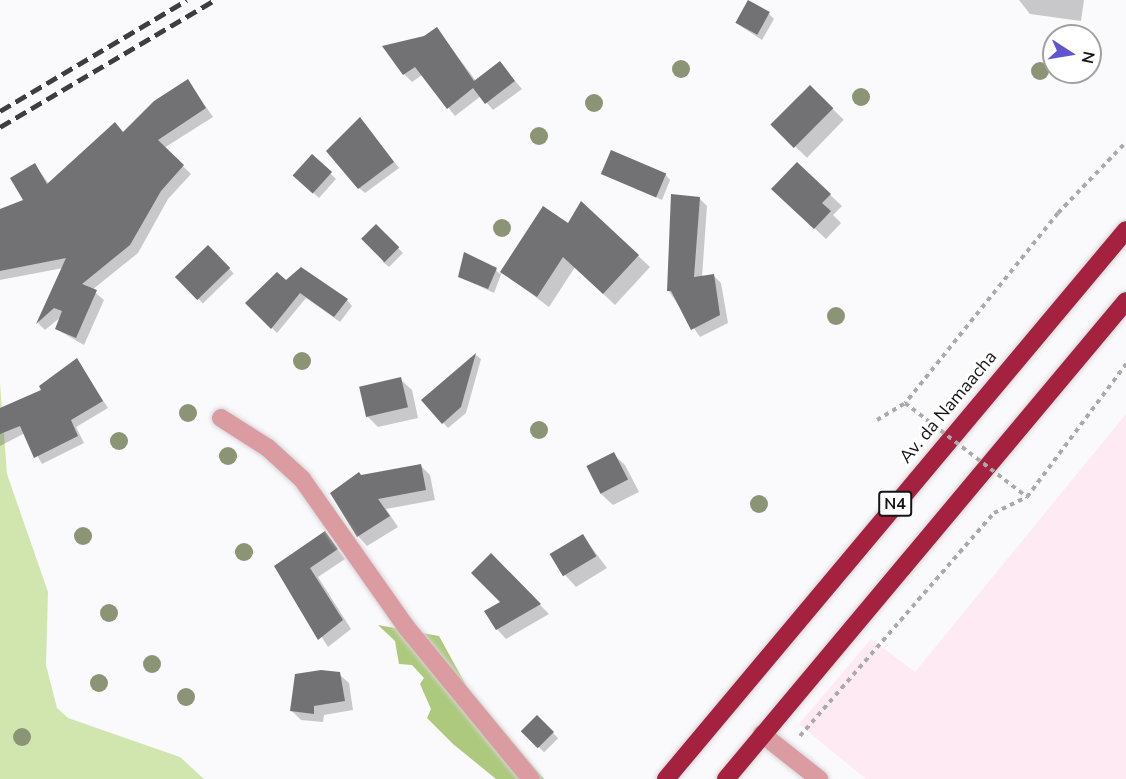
<!DOCTYPE html>
<html>
<head>
<meta charset="utf-8">
<style>
  body { margin:0 }
  #map { position:relative; width:1126px; height:779px; overflow:hidden; background:#faf9fc; font-family:"Nunito Sans",sans-serif }
  div>[style] { position:absolute }
  [style*='--x'] { left:calc(var(--x)*1px); top:calc(var(--y)*1px); width:calc(var(--w)*1px); rotate:calc(var(--a)*1deg) }
  .industrial>* { inset:0; background:#fdeaf3 }
  .green>* { inset:0; background:#d1e6af }
  .forest>* { inset:0; background:#adc97d }
  .shadow>* { inset:0; background:#0003; transform-origin:0 0 }
  .building>* { inset:0; background:#727274; transform-origin:0 0 }
  .path>* { height:4px; margin-top:-2px; transform-origin:0; background:repeating-linear-gradient(90deg,#aaaaac 0 4.5px,transparent 0 9px) }
  .roads { filter:drop-shadow(0 0 2px #d5d5d7) drop-shadow(0 0 2px #d5d5d7) }
  .minor>* { height:18px; margin:-9px; padding:0 9px; transform-origin:9px; border-radius:9px; background:#da9ca1 }
  .highway>* { height:18px; margin:-9px; padding:0 9px; transform-origin:9px; border-radius:9px; background:#a4213f }
  .rail>* { height:4.5px; margin-top:-2.25px; transform-origin:0; background:repeating-linear-gradient(90deg,#3e3e40 0 12px,transparent 0 18px) }
  .path-bridge>* { height:4px; margin-top:-2px; transform-origin:0; background:repeating-linear-gradient(90deg,#aaaaac 0 4.5px,transparent 0 9px) }
  .trees>* { width:18px; height:18px; margin:-9px; border-radius:50%; background:#8b9475 }
  span { translate:-50% -50%; white-space:nowrap; text-align:center; line-height:1.15; -webkit-text-stroke:6px #fff; paint-order:stroke }
  .shield-label span { padding:2px 4px; background:#fff; border:2px solid; border-radius:4px; -webkit-text-stroke-width:0 }
  .shield-label { font-size:16px; color:#151516; font-weight:700 }
  .street-label { font-size:18px; color:#151516 }
  .north { position:absolute; left:1042px; top:24px; width:60px; height:60px; box-sizing:border-box; background:#fff; border:2px solid #a1a1a2; border-radius:50%; rotate:102deg; font-size:16px; font-weight:700; line-height:24px; text-align:center; color:#151516 }
  .north::after { content:''; display:block; margin:auto; width:21px; height:27px; background:#6055ce; clip-path:polygon(50% 0,100% 100%,50% 72%,0 100%) }
</style>
</head>
<body>
<div id="map">
  <div class="industrial">
    <i style="clip-path:polygon(1126px 414px,1126px 779px,866px 779px,799px 724px,871px 639px,915px 672px)"></i>
  </div>
  <div class="green">
    <i style="clip-path:polygon(0 383px,7px 474px,48px 592px,46px 665px,57px 708px,68px 718px,180px 757px,204px 779px,0 779px)"></i>
  </div>
  <div class="forest">
    <i style="clip-path:polygon(378px 625px,439px 636px,467px 687px,544px 779px,496px 779px,453px 744px,427px 718px,431px 709px,420px 684px,424px 678px,412px 665px,399px 664px,395px 641px)"></i>
  </div>
  <div class="shadow">
    <i style="clip-path:polygon(1019px 0,1084px 0,1081px 21px,1030px 14px)"></i>
    <i style="clip-path:polygon(769px 14px,774px 19px,762px 40px,736px 23px)"></i>
    <i style="clip-path:polygon(437px 29px,476px 81px,500px 63px,522px 89px,493px 110px,481px 96px,455px 116px,422px 75px,412px 82px,404px 74px,425px 38px)"></i>
    <i style="clip-path:polygon(188px 81px,213px 117px,164px 148px,191px 174px,168px 199px,138px 253px,92px 290px,104px 300px,84px 345px,56px 329px,62px 316px,45px 330px,38px 323px,63px 268px,0 280px,0 211px,25px 201px,35px 165px,49px 184px,124px 134px)"></i>
    <i style="left:810px;top:87px;width:47px;height:53px;rotate:44deg"></i>
    <i style="clip-path:polygon(365px 124px,399px 168px,365px 193px,359px 188px)"></i>
    <i style="clip-path:polygon(312px 156px,336px 179px,319px 198px,302px 183px)"></i>
    <i style="clip-path:polygon(797px 164px,842px 206px,833px 215px,841px 223px,826px 239px,785px 200px)"></i>
    <i style="clip-path:polygon(600px 171px,665px 174px,670px 180px,662px 200px)"></i>
    <i style="clip-path:polygon(699px 198px,707px 206px,702px 277px,713px 275px,721px 283px,728px 323px,700px 337px,668px 290px)"></i>
    <i style="clip-path:polygon(582px 203px,650px 267px,615px 305px,575px 267px,549px 307px,502px 272px,494px 293px,460px 277px,496px 270px,500px 274px,544px 208px,569px 225px)"></i>
    <i style="clip-path:polygon(376px 226px,403px 253px,389px 267px,383px 262px)"></i>
    <i style="left:208px;top:247px;width:37px;height:43px;rotate:46deg"></i>
    <i style="clip-path:polygon(286px 282px,347px 300px,352px 306px,340px 322px,306px 298px,277px 333px,247px 303px)"></i>
    <i style="clip-path:polygon(476px 355px,481px 359px,466px 413px,448px 428px,423px 400px)"></i>
    <i style="clip-path:polygon(77px 360px,108px 408px,76px 427px,84px 443px,42px 464px,25px 433px,0 446px,0 409px,43px 391px)"></i>
    <i style="clip-path:polygon(400px 379px,412px 390px,418px 418px,378px 427px,367px 416px)"></i>
    <i style="clip-path:polygon(613px 454px,625px 465px,639px 492px,613px 505px,601px 494px)"></i>
    <i style="clip-path:polygon(420px 465px,430px 475px,435px 500px,386px 509px,398px 527px,367px 546px,358px 536px,362px 477px)"></i>
    <i style="clip-path:polygon(325px 533px,345px 559px,318px 577px,351px 629px,328px 647px,276px 566px)"></i>
    <i style="clip-path:polygon(583px 536px,607px 568px,576px 587px,565px 575px)"></i>
    <i style="clip-path:polygon(491px 555px,549px 614px,506px 639px,497px 629px,502px 603px)"></i>
    <i style="clip-path:polygon(339px 674px,349px 683px,353px 710px,324px 715px,323px 722px,301px 720px,291px 710px)"></i>
    <i style="left:537px;top:717px;width:30px;height:20px;rotate:45deg"></i>
  </div>
  <div class="building">
    <i style="left:748px;top:0;width:25px;height:26px;rotate:29deg"></i>
    <i style="clip-path:polygon(437px 27px,474px 81px,500px 61px,515px 81px,485px 104px,473px 88px,447px 109px,415px 67px,403px 75px,382px 46px,424px 36px)"></i>
    <i style="clip-path:polygon(188px 79px,206px 108px,158px 140px,184px 165px,161px 191px,130px 245px,82px 284px,97px 290px,76px 338px,55px 329px,62px 311px,54px 308px,36px 324px,66px 258px,0 271px,0 209px,23px 200px,10px 178px,35px 163px,47px 184px,115px 122px,123px 132px,154px 101px)"></i>
    <i style="left:810px;top:85px;width:33px;height:56px;rotate:45deg"></i>
    <i style="clip-path:polygon(360px 117px,394px 162px,358px 189px,326px 151px)"></i>
    <i style="left:611px;top:150px;width:60px;height:26px;rotate:23deg"></i>
    <i style="left:312px;top:154px;width:27px;height:29px;rotate:42deg"></i>
    <i style="clip-path:polygon(797px 162px,831px 194px,822px 203px,831px 211px,814px 229px,771px 189px)"></i>
    <i style="clip-path:polygon(671px 194px,700px 197px,694px 277px,714px 274px,720px 315px,691px 330px,671px 291px,667px 291px)"></i>
    <i style="clip-path:polygon(581px 201px,639px 255px,603px 294px,563px 257px,537px 297px,500px 272px,543px 206px,568px 223px)"></i>
    <i style="left:376px;top:224px;width:33px;height:21px;rotate:45deg"></i>
    <i style="left:208px;top:245px;width:32px;height:46px;rotate:46deg"></i>
    <i style="clip-path:polygon(464px 252px,497px 268px,488px 289px,458px 277px)"></i>
    <i style="clip-path:polygon(301px 267px,348px 299px,334px 317px,300px 293px,271px 329px,245px 303px,277px 272px,286px 280px)"></i>
    <i style="clip-path:polygon(476px 353px,461px 407px,442px 424px,421px 400px)"></i>
    <i style="clip-path:polygon(77px 358px,103px 401px,71px 420px,78px 436px,34px 458px,20px 426px,0 434px,0 408px,41px 390px,39px 386px)"></i>
    <i style="left:401px;top:377px;width:31px;height:43px;rotate:77deg"></i>
    <i style="left:614px;top:452px;width:31px;height:31px;rotate:63deg"></i>
    <i style="clip-path:polygon(421px 464px,426px 490px,378px 499px,390px 516px,357px 537px,330px 493px,359px 472px,361px 475px)"></i>
    <i style="clip-path:polygon(325px 531px,338px 549px,310px 568px,343px 620px,318px 640px,274px 566px)"></i>
    <i style="left:583px;top:534px;width:26px;height:39px;rotate:59deg"></i>
    <i style="clip-path:polygon(491px 553px,541px 604px,496px 630px,484px 611px,500px 602px,471px 573px)"></i>
    <i style="clip-path:polygon(321px 670px,340px 672px,345px 701px,314px 706px,314px 714px,290px 711px,295px 674px)"></i>
    <i style="left:537px;top:715px;width:24px;height:23px;rotate:45deg"></i>
  </div>
  <div class="path">
    <i style="--x:1058;--y:213;--w:98;--a:-46.2"></i>
    <i style="--x:877;--y:420;--w:33;--a:-31"></i>
    <i style="--x:800;--y:736;--w:296;--a:-49"></i>
    <i style="--x:994;--y:513;--w:37;--a:-26"></i>
  </div>
  <div class="roads">
    <div class="minor">
      <i style="--x:221;--y:418;--w:56;--a:32.6"></i>
      <i style="--x:268;--y:448;--w:46;--a:42.4"></i>
      <i style="--x:302;--y:479;--w:181;--a:54.9"></i>
      <i style="--x:406;--y:627;--w:197;--a:50.6"></i>
      <i style="--x:762;--y:734;--w:73;--a:38.3"></i>
    </div>
    <div class="highway">
      <i style="--x:666;--y:779;--w:716;--a:-50.04"></i>
      <i style="--x:726;--y:779;--w:623;--a:-50.08"></i>
    </div>
  </div>
  <div class="rail">
    <i style="--x:0;--y:111;--w:217;--a:-30.7"></i>
    <i style="--x:0;--y:127;--w:250;--a:-30.6"></i>
  </div>
  <div class="path-bridge">
    <i style="--x:1058;--y:213;--w:244;--a:128.8"></i>
    <i style="--x:905;--y:403;--w:154;--a:37.6"></i>
    <i style="--x:1027;--y:497;--w:166;--a:-53.3"></i>
  </div>
  <div class="trees">
    <i style="left:681px;top:69px"></i>
    <i style="left:1040px;top:71px"></i>
    <i style="left:861px;top:97px"></i>
    <i style="left:594px;top:103px"></i>
    <i style="left:539px;top:136px"></i>
    <i style="left:502px;top:228px"></i>
    <i style="left:836px;top:316px"></i>
    <i style="left:302px;top:361px"></i>
    <i style="left:188px;top:413px"></i>
    <i style="left:539px;top:430px"></i>
    <i style="left:119px;top:441px"></i>
    <i style="left:228px;top:456px"></i>
    <i style="left:759px;top:504px"></i>
    <i style="left:83px;top:536px"></i>
    <i style="left:244px;top:552px"></i>
    <i style="left:109px;top:613px"></i>
    <i style="left:152px;top:664px"></i>
    <i style="left:99px;top:683px"></i>
    <i style="left:186px;top:697px"></i>
    <i style="left:22px;top:737px"></i>
  </div>
  <div class="shield-label">
    <span style="left:895px;top:504px">N4</span>
  </div>
  <div class="street-label">
    <span style="left:948px;top:407px;rotate:-50deg">Av. da Namaacha</span>
  </div>
  <div class="north">N</div>
</div>
</body>
</html>
